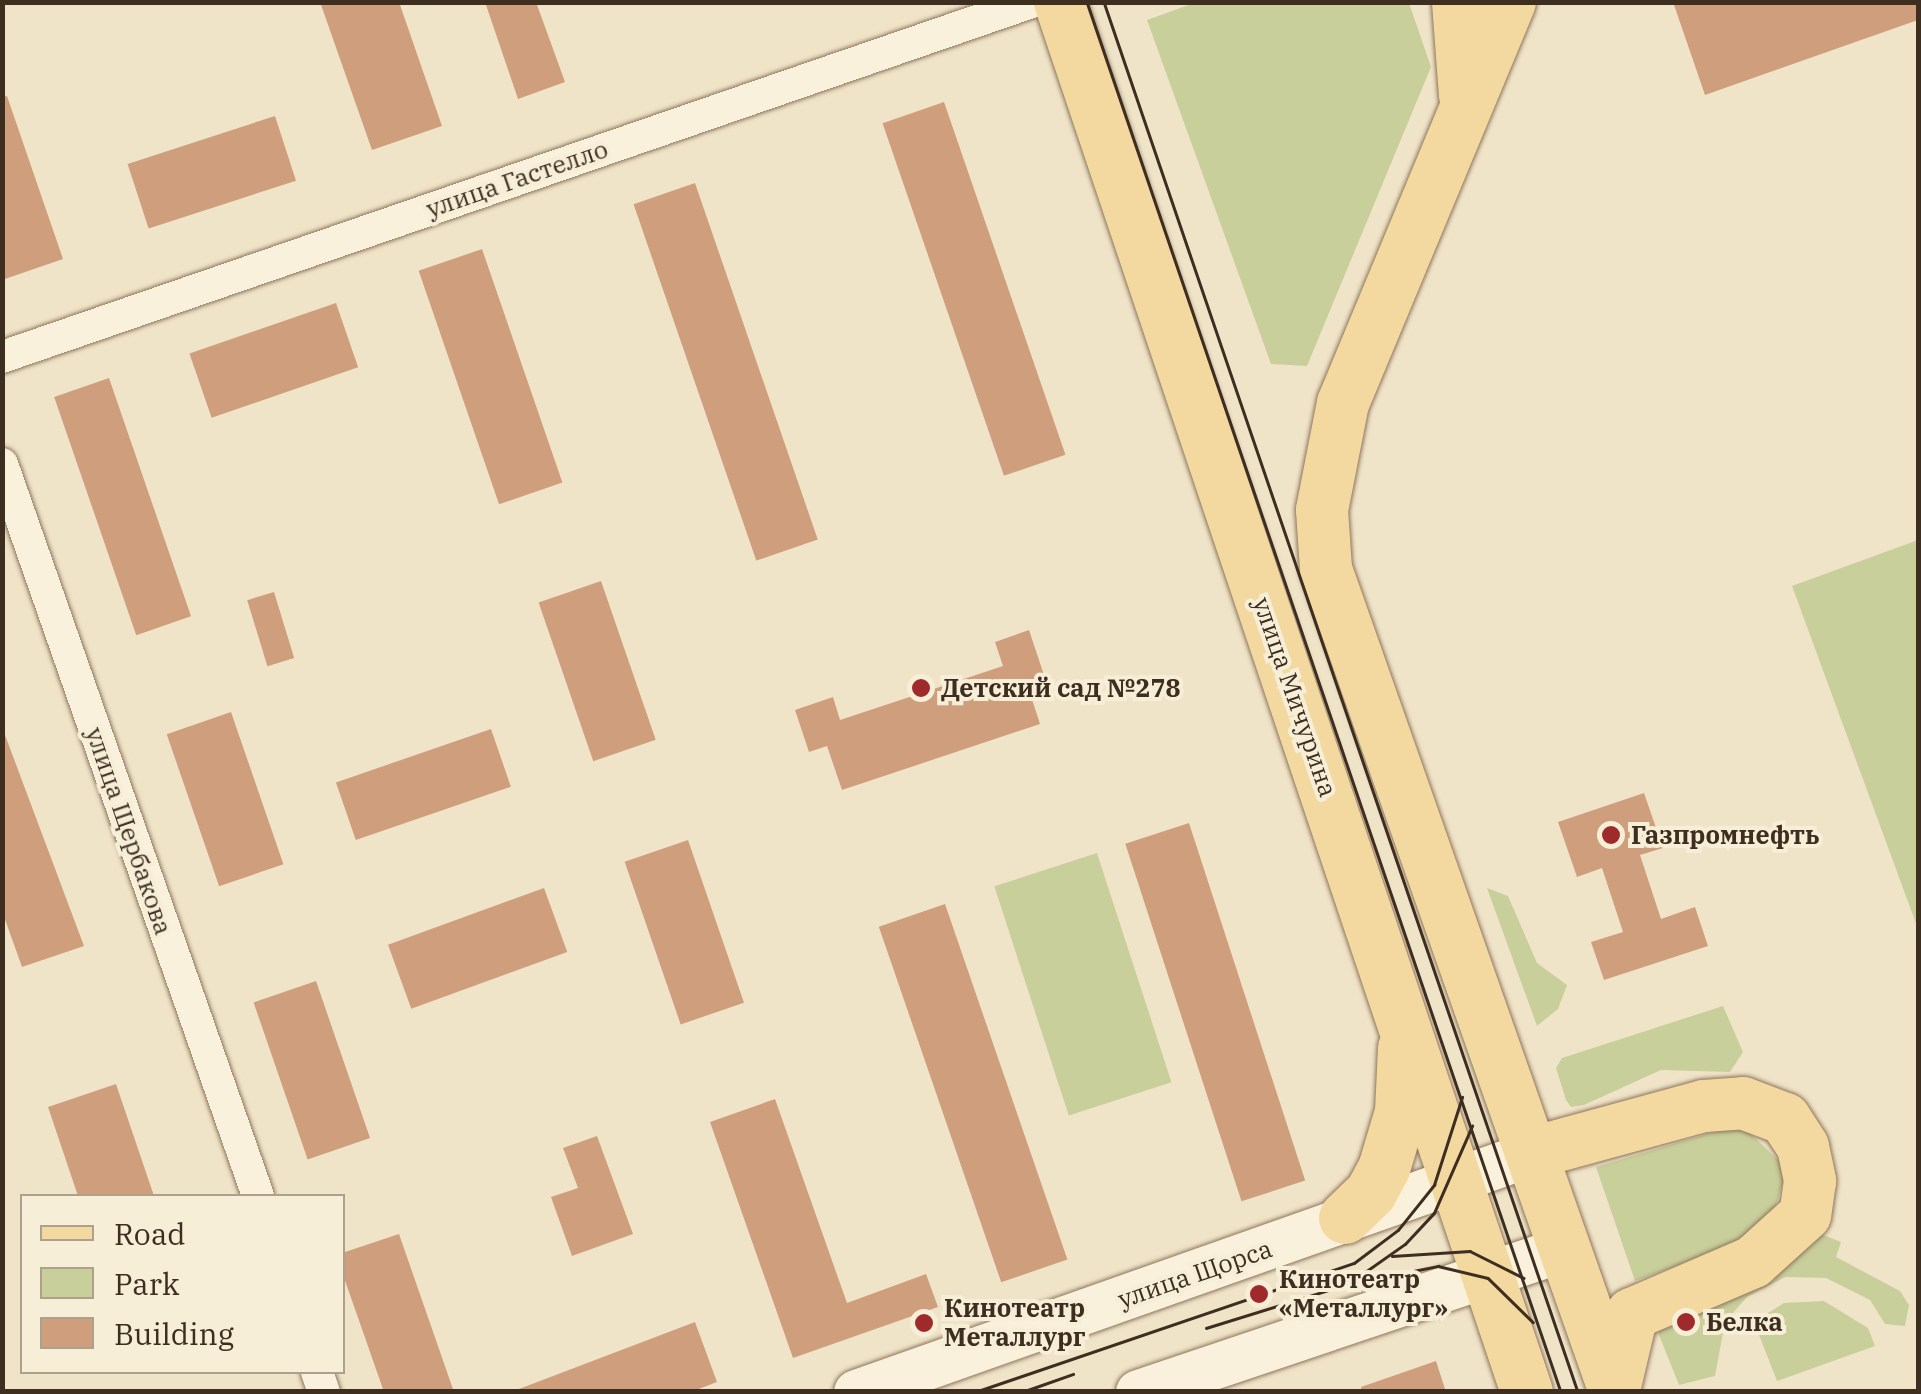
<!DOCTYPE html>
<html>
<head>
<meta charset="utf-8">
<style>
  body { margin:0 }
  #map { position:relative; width:1921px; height:1394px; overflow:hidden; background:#f0e4c8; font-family:"IBM Plex Serif",serif }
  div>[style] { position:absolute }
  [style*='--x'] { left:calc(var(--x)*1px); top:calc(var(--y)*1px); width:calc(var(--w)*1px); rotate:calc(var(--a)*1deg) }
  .green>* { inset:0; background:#c9cf9b; transform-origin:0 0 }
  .building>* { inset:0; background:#cf9f7d; transform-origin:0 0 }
  .roads { filter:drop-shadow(0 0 2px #8d765c) drop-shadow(0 0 2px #8d765c) }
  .minor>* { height:32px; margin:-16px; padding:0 16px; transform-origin:16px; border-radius:16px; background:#faf1dc }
  .secondary>* { height:45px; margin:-22.5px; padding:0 22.5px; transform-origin:22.5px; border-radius:22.5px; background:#faf1dc }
  .primary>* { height:52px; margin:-26px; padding:0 26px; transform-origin:26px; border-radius:26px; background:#f3d9a0 }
  .tram>* { height:2.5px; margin:-1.25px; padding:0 1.25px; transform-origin:1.25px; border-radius:1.25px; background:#3d2e20 }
  .dots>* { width:28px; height:28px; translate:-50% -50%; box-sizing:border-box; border:5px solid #f7eed8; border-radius:50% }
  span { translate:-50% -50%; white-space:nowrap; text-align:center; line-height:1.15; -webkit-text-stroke:8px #f7eed8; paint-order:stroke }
  .street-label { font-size:25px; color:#3d2e20 }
  .poi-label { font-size:25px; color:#3d2e20; font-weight:700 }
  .left { translate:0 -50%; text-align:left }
  .frame { position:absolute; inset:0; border:5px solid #3d2e20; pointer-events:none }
  .legend { position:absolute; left:20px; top:1194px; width:325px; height:180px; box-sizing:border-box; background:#f7eed8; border:2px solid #ada18e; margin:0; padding:12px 18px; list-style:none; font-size:30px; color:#3d2e20 }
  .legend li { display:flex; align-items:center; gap:20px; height:50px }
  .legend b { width:50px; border:2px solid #ada18e }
</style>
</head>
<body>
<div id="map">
  <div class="green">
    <i style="clip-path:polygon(1197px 2px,1409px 3px,1431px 67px,1307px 366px,1271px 364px,1147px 20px)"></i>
    <i style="clip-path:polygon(1918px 540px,1918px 929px,1792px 586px)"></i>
    <i style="left:1097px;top:853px;width:241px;height:108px;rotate:72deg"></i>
    <i style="clip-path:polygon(1487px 888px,1508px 896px,1537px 963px,1567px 985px,1558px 1009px,1537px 1026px)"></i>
    <i style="clip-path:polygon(1723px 1006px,1743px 1052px,1730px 1072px,1661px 1070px,1584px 1105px,1571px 1107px,1566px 1100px,1556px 1068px,1562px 1058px)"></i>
    <i style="clip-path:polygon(1727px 1128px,1750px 1133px,1779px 1161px,1785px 1176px,1771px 1221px,1742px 1242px,1635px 1281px,1596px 1167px)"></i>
    <i style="clip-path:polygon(1821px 1234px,1841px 1242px,1836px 1257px,1900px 1291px,1909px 1305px,1905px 1326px,1885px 1324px,1870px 1300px,1826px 1278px,1785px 1277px,1747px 1297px,1725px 1322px,1715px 1376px,1679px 1385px,1655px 1325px)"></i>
    <i style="clip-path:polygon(1824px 1301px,1868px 1328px,1875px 1346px,1777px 1381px,1754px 1322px,1784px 1303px)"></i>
  </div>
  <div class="building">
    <i style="clip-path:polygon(320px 2px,399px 2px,442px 126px,372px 150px)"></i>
    <i style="clip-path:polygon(485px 2px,536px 2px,565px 82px,518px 99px)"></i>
    <i style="clip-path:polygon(1673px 2px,1918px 2px,1918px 20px,1705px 95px)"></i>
    <i style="clip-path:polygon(7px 96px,63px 259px,2px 280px,2px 97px)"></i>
    <i style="left:944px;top:102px;width:373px;height:65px;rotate:71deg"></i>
    <i style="left:275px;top:116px;width:68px;height:155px;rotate:72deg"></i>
    <i style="left:695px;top:183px;width:377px;height:65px;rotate:71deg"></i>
    <i style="left:482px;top:249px;width:247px;height:67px;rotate:71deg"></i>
    <i style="left:336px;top:303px;width:68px;height:155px;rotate:71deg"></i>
    <i style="left:109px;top:378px;width:252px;height:58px;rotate:71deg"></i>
    <i style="left:601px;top:581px;width:168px;height:66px;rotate:71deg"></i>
    <i style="left:274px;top:592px;width:69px;height:28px;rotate:73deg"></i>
    <i style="clip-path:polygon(1029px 630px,1046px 681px,1028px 687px,1040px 724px,842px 790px,827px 746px,809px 752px,795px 710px,833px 697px,840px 720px,1003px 666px,995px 642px)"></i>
    <i style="left:231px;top:712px;width:161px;height:68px;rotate:71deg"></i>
    <i style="clip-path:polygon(2px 727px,84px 946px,22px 967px,2px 911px)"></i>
    <i style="left:491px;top:729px;width:61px;height:164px;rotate:71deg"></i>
    <i style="clip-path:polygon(1644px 793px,1663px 848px,1640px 855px,1661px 919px,1695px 907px,1708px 946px,1604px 980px,1591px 942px,1623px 932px,1602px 868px,1577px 877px,1558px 822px)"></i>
    <i style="left:1189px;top:823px;width:376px;height:67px;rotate:72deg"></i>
    <i style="left:688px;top:840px;width:172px;height:67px;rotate:71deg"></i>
    <i style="left:544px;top:888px;width:68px;height:166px;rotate:70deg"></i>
    <i style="left:945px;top:904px;width:376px;height:70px;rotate:71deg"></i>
    <i style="left:316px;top:981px;width:166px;height:66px;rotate:71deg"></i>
    <i style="clip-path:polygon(116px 1084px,154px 1196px,78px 1196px,48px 1107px)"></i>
    <i style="clip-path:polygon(775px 1099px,847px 1303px,926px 1274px,938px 1307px,793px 1358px,710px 1122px)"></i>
    <i style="clip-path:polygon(597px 1136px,633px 1234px,572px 1256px,551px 1197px,578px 1188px,563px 1148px)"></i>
    <i style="clip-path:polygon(399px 1234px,454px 1392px,384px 1392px,342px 1272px,342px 1253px)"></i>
    <i style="clip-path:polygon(695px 1322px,717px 1382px,691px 1392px,511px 1392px)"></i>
    <i style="clip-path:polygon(1436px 1361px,1446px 1392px,1362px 1392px,1361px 1387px)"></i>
  </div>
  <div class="roads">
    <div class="minor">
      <i style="--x:2;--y:357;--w:1089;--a:-19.02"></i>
      <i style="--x:2;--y:464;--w:775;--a:70.72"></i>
      <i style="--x:317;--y:1372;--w:21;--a:71"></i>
    </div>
    <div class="secondary">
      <i style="--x:856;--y:1392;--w:717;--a:-19.47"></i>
      <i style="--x:1138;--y:1392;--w:448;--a:-18.6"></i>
    </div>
    <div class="primary">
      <i style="--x:1060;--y:2;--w:1466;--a:71.43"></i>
      <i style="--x:1458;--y:2;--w:94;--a:85.7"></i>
      <i style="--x:1510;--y:2;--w:434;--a:112.6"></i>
      <i style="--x:1343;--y:403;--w:109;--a:101.1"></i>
      <i style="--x:1322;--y:510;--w:59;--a:86.1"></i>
      <i style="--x:1326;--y:569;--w:872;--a:70.65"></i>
      <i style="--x:1532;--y:1153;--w:178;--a:-15.3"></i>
      <i style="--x:1704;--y:1106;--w:39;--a:-4"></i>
      <i style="--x:1743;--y:1103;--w:45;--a:20.9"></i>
      <i style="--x:1785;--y:1119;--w:33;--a:57"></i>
      <i style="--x:1803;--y:1147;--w:35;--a:78"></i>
      <i style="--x:1810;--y:1181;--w:34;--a:98"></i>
      <i style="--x:1805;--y:1215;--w:70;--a:137.9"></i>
      <i style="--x:1753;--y:1262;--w:132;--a:156.7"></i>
      <i style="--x:1632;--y:1314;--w:78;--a:103.3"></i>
      <i style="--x:1345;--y:1218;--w:36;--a:-44"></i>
      <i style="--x:1371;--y:1193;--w:27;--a:-62"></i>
      <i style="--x:1384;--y:1169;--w:59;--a:-73.4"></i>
      <i style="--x:1401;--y:1112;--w:64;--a:-87.3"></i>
    </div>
  </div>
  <div class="tram">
    <i style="--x:1087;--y:2;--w:1469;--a:71.17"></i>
    <i style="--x:1104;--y:2;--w:1469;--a:71.17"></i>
    <i style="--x:1392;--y:1256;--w:78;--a:-3.7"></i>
    <i style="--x:1470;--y:1251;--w:60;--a:26.6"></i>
    <i style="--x:1358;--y:1277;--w:57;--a:-35.1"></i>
    <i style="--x:1405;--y:1244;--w:42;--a:-46.9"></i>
    <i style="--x:1434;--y:1213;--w:95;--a:-66.4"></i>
    <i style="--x:1206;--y:1328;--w:149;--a:-17.2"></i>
    <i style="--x:1348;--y:1284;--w:92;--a:-11.3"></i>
    <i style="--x:1438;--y:1266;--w:51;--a:13.5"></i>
    <i style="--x:1488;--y:1278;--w:63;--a:44.4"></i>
    <i style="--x:975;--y:1392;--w:400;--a:-18.8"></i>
    <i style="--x:1354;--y:1263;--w:55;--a:-36.9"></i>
    <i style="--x:1398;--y:1230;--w:58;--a:-51.3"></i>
    <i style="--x:1434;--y:1185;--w:92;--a:-72.3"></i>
    <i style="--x:1022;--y:1392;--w:54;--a:-19.4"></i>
  </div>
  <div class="dots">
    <i style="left:921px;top:688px;background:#9e2a2b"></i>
    <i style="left:1611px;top:835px;background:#9e2a2b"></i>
    <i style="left:1259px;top:1294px;background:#9e2a2b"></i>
    <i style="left:1686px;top:1322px;background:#9e2a2b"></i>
    <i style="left:924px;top:1323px;background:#9e2a2b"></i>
  </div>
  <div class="street-label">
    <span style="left:517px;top:179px;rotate:-19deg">улица Гастелло</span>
    <span style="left:1295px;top:697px;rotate:71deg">улица Мичурина</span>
    <span style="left:129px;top:831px;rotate:71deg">улица Щербакова</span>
    <span style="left:1195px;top:1274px;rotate:-19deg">улица Щорса</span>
  </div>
  <div class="poi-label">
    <span class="left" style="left:941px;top:688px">Детский сад №278</span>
    <span class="left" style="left:1631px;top:835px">Газпромнефть</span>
    <span class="left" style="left:1279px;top:1294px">Кинотеатр<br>«Металлург»</span>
    <span class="left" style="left:944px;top:1323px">Кинотеатр<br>Металлург</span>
    <span class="left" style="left:1706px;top:1322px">Белка</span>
  </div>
  <div class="frame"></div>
  <ul class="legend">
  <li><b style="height:12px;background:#f3d9a0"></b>Road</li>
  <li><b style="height:28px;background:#c9cf9b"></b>Park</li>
  <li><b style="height:28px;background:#cf9f7d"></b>Building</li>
  </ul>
</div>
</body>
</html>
